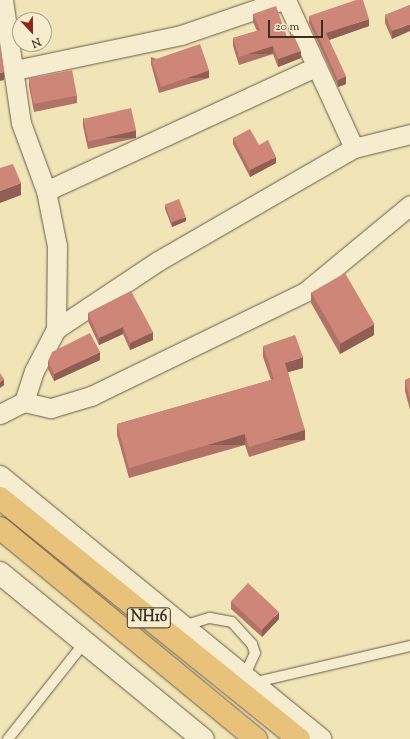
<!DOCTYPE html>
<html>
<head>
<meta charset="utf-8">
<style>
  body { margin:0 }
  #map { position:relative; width:410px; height:739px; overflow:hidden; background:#f1e4b6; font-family:"Sorts Mill Goudy",serif }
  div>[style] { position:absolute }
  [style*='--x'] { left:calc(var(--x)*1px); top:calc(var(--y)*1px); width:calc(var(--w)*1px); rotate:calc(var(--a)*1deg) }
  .roads { filter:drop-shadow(0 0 1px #695c48) drop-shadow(0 0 1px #695c48) }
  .service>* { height:10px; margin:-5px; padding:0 5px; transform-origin:5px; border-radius:5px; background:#f6edd0 }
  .minor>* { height:19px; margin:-9.5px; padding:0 9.5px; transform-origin:9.5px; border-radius:9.5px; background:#f6edd0 }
  .tertiary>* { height:22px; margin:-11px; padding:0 11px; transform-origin:11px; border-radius:11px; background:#f6edd0 }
  .trunk>* { height:22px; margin:-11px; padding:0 11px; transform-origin:11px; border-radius:11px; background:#e8c27b }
  .wall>* { inset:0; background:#b17367 }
  .shaded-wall>* { inset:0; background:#905e54; transform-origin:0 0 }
  .building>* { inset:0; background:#ce8678; transform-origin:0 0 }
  span { translate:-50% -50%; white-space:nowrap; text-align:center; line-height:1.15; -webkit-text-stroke:3px #f6edd0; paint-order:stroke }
  .shield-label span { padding:1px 3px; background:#f6edd0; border:1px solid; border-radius:3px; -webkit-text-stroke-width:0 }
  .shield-label { font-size:15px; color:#3c2e23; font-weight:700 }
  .north { position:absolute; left:12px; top:12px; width:40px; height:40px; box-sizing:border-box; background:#f6edd0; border:1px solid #aca18b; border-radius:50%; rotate:158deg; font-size:11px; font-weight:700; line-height:16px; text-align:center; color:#3c2e23 }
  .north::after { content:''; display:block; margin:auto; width:14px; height:18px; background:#8f2418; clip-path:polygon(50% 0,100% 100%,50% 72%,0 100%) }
  .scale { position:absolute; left:268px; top:20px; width:55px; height:18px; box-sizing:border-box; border:2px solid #3c2e23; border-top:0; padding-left:5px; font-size:12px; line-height:14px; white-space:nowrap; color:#3c2e23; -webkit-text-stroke:3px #f6edd0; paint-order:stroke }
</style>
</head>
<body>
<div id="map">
  <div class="roads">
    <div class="service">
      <i style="--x:183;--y:626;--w:28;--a:-17"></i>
      <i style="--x:210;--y:618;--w:22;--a:10"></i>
      <i style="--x:232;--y:622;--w:30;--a:48"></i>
      <i style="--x:252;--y:644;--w:9;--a:72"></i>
      <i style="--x:255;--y:653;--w:26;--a:115"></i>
      <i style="--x:252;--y:683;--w:162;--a:-13.2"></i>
      <i style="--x:8;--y:739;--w:124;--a:-51.6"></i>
    </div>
    <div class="minor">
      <i style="--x:3;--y:0;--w:124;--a:81.7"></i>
      <i style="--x:21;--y:123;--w:72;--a:69.8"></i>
      <i style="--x:46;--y:191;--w:56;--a:78.7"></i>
      <i style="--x:57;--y:246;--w:83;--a:90.7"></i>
      <i style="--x:56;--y:329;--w:47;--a:117.6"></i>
      <i style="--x:34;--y:371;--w:33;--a:108"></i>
      <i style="--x:15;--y:70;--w:170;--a:-11.9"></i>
      <i style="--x:181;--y:35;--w:108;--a:-18.9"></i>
      <i style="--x:354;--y:148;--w:58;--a:-14"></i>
      <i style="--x:46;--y:191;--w:295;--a:-24.7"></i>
      <i style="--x:56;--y:329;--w:123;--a:-33.7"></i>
      <i style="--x:158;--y:261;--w:226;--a:-30"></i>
      <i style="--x:354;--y:148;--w:163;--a:-114.7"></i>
      <i style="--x:0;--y:414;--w:27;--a:-27"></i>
      <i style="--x:24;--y:402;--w:28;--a:13"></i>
      <i style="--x:51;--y:408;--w:42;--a:-16.7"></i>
      <i style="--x:91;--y:396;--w:238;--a:-25.9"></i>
      <i style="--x:305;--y:292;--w:136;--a:-39.6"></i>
    </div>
    <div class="tertiary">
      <i style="--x:0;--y:477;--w:414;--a:39.3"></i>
      <i style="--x:0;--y:573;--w:262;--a:39.3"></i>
    </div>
    <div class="trunk">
      <i style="--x:0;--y:498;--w:384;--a:38.9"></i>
      <i style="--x:0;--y:528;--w:332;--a:39.5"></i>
    </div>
  </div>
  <div class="wall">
    <i style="clip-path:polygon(410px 5px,392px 39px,385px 23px,385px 15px)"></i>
    <i style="clip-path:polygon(253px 14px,287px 37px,301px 58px,278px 67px,273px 54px,239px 65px,233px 46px,233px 38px,257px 31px,253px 22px)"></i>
    <i style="clip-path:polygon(309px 16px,369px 26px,329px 40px,346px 84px,338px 87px,309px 23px)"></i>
    <i style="clip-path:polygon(151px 57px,209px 78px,159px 93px,151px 64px)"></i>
    <i style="clip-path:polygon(29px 78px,77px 96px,77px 103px,34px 112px,29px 86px)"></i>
    <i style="clip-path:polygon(83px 118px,136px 138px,88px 149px,83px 126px)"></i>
    <i style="clip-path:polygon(233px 138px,259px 145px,276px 163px,250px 177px,233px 144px)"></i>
    <i style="clip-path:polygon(165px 205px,186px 221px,172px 227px,165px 209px)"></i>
    <i style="clip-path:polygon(131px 291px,153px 340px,130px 350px,123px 334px,99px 345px,88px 321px,88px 313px)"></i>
    <i style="clip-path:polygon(311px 292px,374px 335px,340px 354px,311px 303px)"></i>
    <i style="clip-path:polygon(263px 346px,303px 368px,288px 372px,305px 440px,249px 457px,245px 445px,129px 478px,117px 435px,117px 424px,271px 380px,263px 357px)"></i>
    <i style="clip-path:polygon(100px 360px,54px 381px,48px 369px,48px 361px)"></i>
    <i style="clip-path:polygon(410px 378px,410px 410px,405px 391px,405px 380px)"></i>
    <i style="clip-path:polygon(231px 601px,279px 619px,262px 637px,231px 609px)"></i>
  </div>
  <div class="shaded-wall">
    <i style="clip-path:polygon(369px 19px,369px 26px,326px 41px,326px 33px)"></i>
    <i style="clip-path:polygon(410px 24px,410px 31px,392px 39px,392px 31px)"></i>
    <i style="left:273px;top:46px;width:8px;height:36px;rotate:90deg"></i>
    <i style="clip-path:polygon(301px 51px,301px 58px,278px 67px,278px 59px)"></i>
    <i style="left:209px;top:70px;width:8px;height:52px;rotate:90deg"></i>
    <i style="clip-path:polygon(4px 72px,4px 80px,0 81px,0 73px)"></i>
    <i style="clip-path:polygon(346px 76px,346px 84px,338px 87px,338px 80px)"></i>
    <i style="left:136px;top:130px;width:8px;height:49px;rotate:90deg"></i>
    <i style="clip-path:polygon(276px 157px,276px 163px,250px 177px,250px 170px)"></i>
    <i style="clip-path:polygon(21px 183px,21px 195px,0 203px,0 191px)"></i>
    <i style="clip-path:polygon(186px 217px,186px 221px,172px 227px,172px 223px)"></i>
    <i style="clip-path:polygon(374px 324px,374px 335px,340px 354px,340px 344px)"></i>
    <i style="clip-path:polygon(123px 327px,123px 334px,99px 345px,99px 338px)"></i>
    <i style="clip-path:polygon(153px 332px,153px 340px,130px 350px,130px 343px)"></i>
    <i style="clip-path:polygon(100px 352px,100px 360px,54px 381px,54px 374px)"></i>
    <i style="clip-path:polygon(303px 357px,303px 368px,285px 373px,285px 363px)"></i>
    <i style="clip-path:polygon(4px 379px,4px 385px,0 388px,0 382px)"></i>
    <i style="left:305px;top:430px;width:10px;height:59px;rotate:90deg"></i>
    <i style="left:245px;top:434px;width:11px;height:121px;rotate:90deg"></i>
    <i style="clip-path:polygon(279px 612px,279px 619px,262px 637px,262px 630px)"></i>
  </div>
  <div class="building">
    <i style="clip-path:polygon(356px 0,363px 0,369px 19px,326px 33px,346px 76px,338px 80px,309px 16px)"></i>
    <i style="clip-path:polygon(410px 5px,410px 24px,392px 31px,385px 15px)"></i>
    <i style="clip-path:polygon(276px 6px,287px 37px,293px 34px,301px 51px,278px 59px,273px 46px,239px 57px,233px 38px,260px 30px,253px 14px)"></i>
    <i style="left:200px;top:44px;width:28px;height:51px;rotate:71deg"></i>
    <i style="clip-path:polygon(0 48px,4px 72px,0 73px)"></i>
    <i style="left:72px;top:70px;width:26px;height:44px;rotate:79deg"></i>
    <i style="left:131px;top:108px;width:23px;height:49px;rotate:77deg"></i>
    <i style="clip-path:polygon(250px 129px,259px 145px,268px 140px,276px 157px,250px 170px,233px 138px)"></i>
    <i style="clip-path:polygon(13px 164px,21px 183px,0 191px,0 168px)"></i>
    <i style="left:179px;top:199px;width:19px;height:15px;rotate:69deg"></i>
    <i style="left:345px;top:273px;width:59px;height:39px;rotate:60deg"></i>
    <i style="clip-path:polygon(131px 291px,153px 332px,130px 343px,123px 327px,99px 338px,88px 313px)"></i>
    <i style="clip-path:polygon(90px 333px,100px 352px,54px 374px,48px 361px,52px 352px)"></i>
    <i style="clip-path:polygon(295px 335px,303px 357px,285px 363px,305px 430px,249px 447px,245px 434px,129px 468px,117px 424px,274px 379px,263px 346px)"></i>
    <i style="clip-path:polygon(0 373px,4px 379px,0 382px)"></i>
    <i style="clip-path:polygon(410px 378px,410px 399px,405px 380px)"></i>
    <i style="left:248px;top:583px;width:42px;height:25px;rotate:43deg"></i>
  </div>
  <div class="shield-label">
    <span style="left:149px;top:618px">NH16</span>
  </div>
  <div class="north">N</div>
  <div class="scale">20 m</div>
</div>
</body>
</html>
